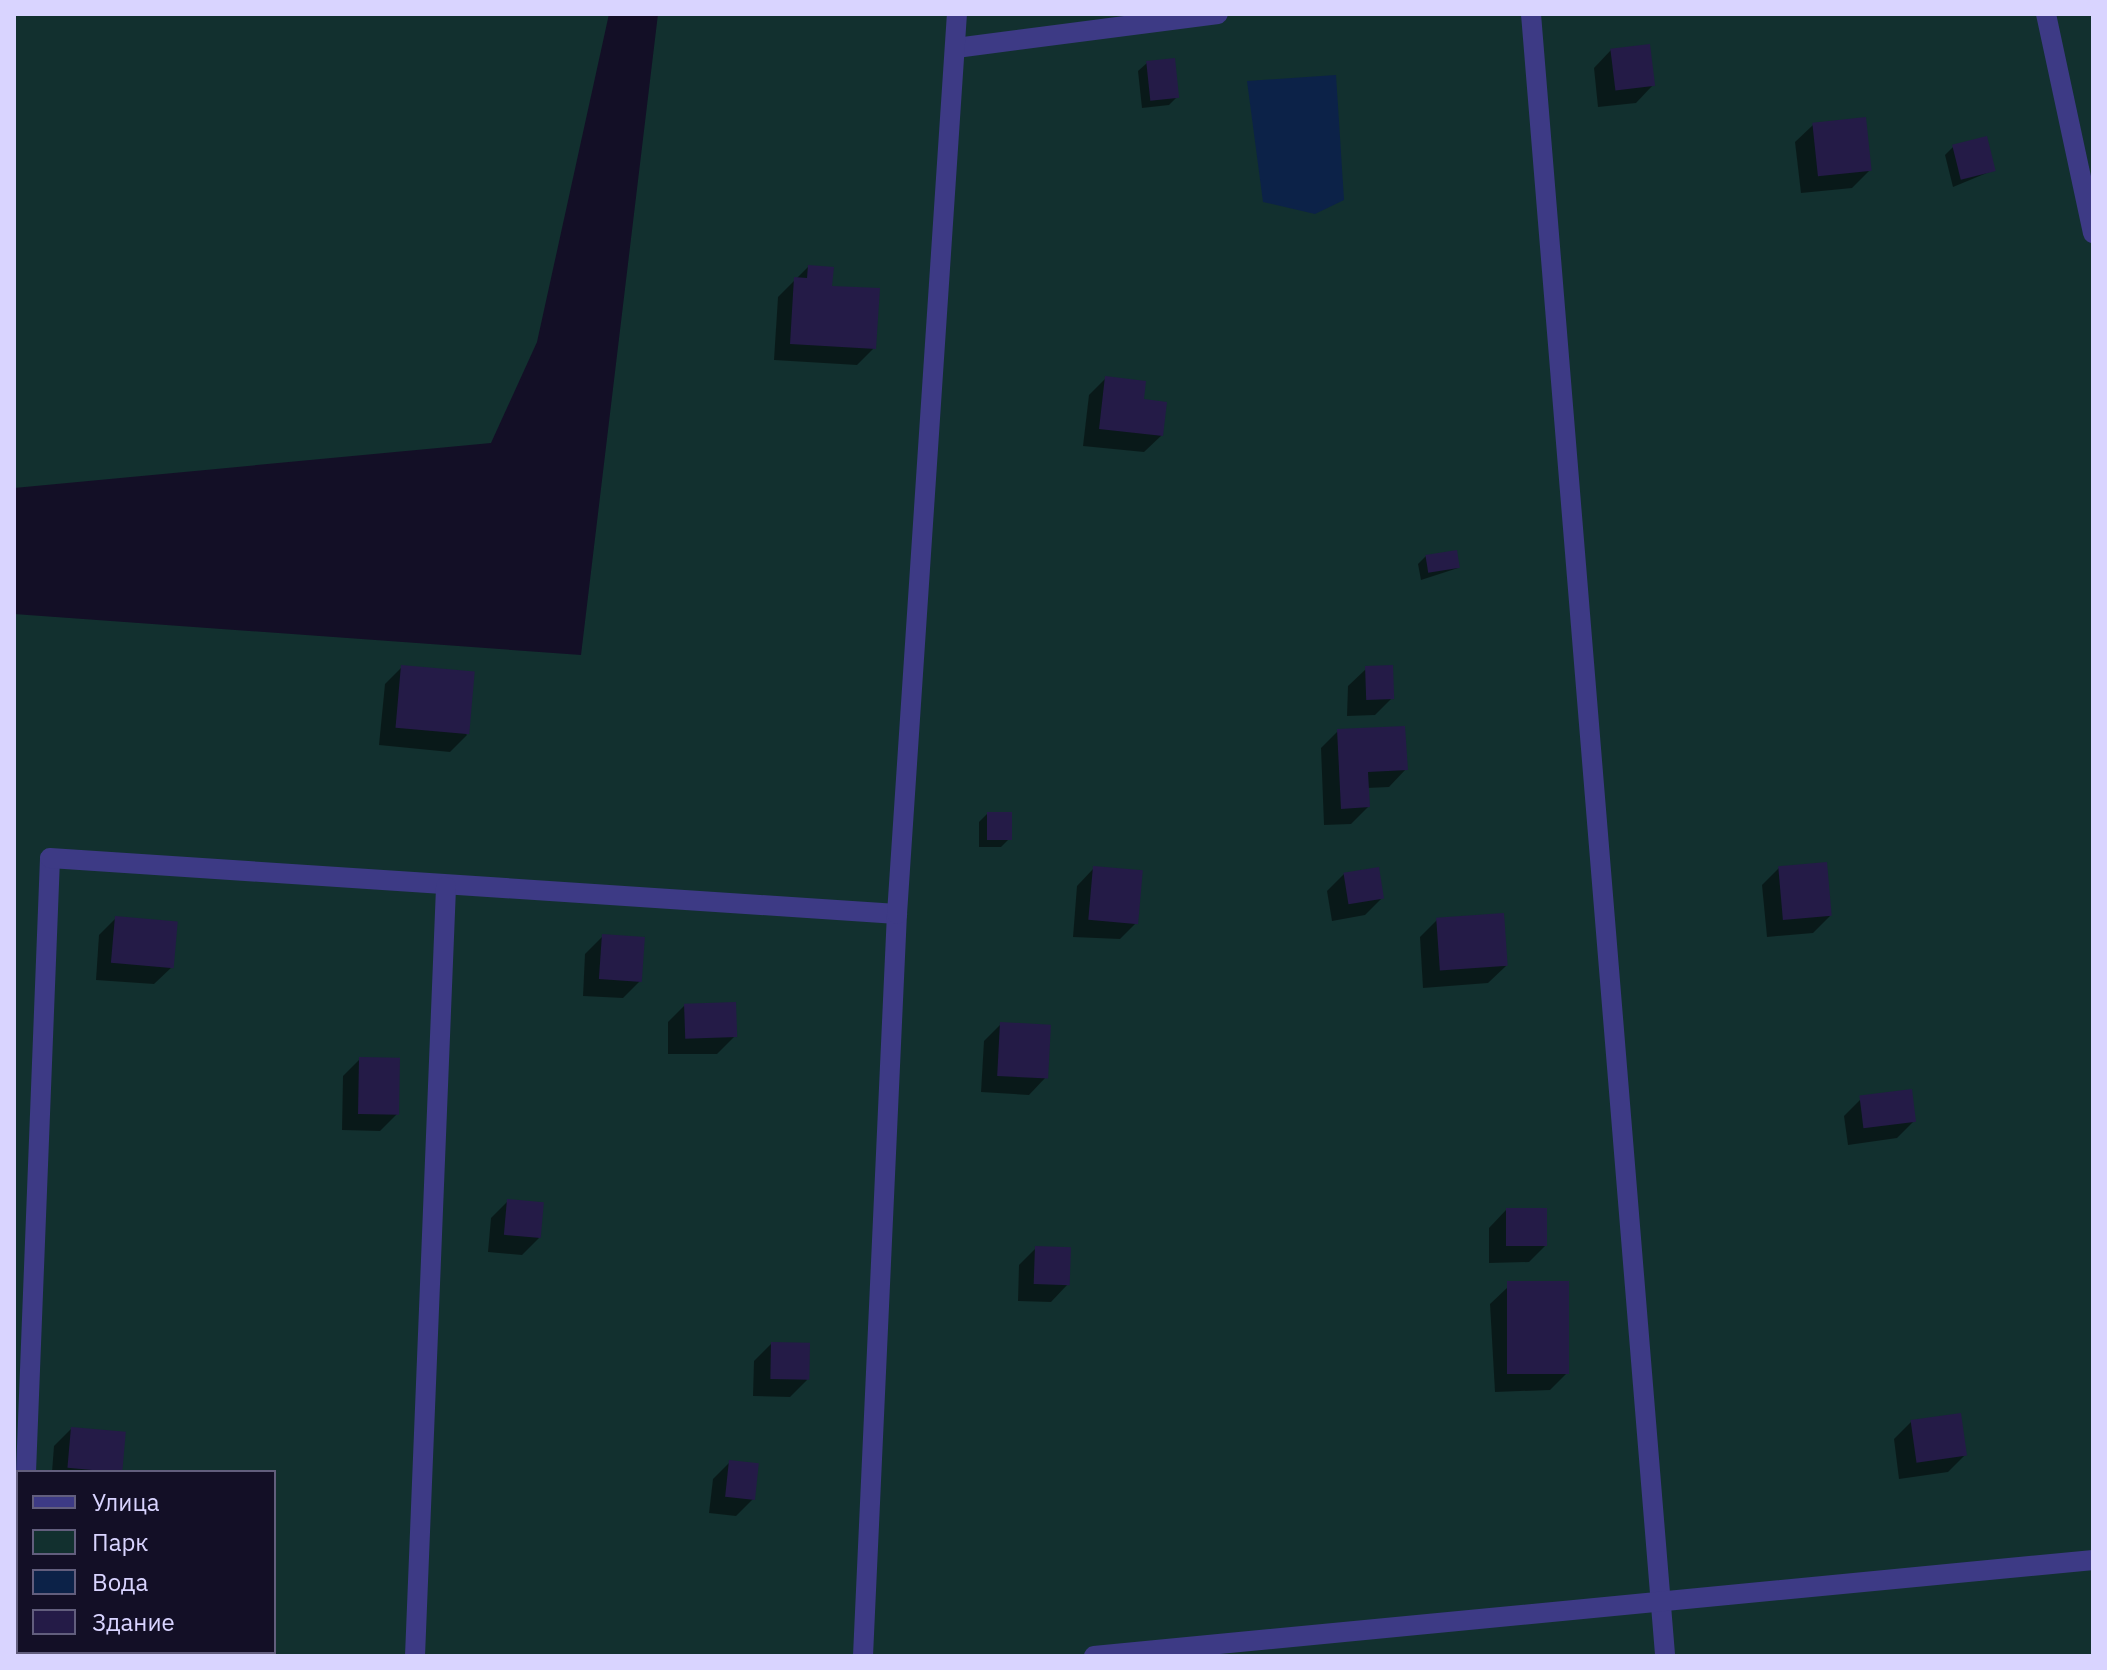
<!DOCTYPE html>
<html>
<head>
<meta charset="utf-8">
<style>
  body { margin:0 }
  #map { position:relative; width:2107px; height:1670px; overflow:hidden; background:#130f26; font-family:"IBM Plex Sans",sans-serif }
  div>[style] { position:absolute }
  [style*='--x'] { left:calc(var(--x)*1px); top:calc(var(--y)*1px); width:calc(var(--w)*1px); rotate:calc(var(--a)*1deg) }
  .green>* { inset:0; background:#12302f }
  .water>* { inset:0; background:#0c2248 }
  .shadow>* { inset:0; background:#0007 }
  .building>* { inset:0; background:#241b47; transform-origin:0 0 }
  .minor>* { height:20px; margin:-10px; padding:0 10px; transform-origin:10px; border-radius:10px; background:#3d3a85 }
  span { translate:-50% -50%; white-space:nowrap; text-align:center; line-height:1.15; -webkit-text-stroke:6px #130f26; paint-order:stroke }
  .frame { position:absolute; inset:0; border:16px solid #d9d4ff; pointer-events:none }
  .legend { position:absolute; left:16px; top:1470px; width:260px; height:184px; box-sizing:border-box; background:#130f26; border:2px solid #625e7d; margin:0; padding:10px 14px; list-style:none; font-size:24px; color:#d9d4ff }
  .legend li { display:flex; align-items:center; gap:16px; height:40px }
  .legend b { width:40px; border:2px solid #625e7d }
</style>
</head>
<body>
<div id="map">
  <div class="green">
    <i style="clip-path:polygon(14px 14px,609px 14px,537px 342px,491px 443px,14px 488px)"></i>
    <i style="clip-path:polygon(evenodd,658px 14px,2093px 14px,2093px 1656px,14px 1656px,14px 614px,581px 655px,658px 14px,18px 1472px,274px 1472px,274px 1652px,18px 1652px,18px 1472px)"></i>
  </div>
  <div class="water">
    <i style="clip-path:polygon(1336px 75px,1344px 200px,1315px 214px,1263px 202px,1247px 81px)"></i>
  </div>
  <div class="shadow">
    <i style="clip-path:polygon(1611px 50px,1653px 85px,1636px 103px,1598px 107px,1594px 68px)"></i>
    <i style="clip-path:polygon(1147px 63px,1177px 97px,1169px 105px,1142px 108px,1138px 71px)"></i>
    <i style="clip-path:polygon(1813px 125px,1869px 171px,1852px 188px,1801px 193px,1795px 142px)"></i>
    <i style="clip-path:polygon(1953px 147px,1994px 170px,1953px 187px,1945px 155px)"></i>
    <i style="clip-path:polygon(808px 267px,874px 348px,857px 365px,774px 360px,778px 297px)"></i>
    <i style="clip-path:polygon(1106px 378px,1142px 401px,1162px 435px,1144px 452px,1083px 446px,1089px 395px)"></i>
    <i style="clip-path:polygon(1426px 556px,1458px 568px,1421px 580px,1418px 564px)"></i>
    <i style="clip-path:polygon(402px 667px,467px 735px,450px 752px,379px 745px,385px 684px)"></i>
    <i style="clip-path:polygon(1366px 669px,1392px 698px,1375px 715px,1347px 716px,1348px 686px)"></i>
    <i style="clip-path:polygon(1338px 731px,1406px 769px,1389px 787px,1367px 788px,1368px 807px,1351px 824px,1324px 825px,1321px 748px)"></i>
    <i style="clip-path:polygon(987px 814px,1009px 839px,1001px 847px,979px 847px,979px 822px)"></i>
    <i style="clip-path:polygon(1094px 868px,1137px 922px,1120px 939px,1073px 937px,1077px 886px)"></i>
    <i style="clip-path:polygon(1779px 868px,1830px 916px,1813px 933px,1767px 937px,1762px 885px)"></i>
    <i style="clip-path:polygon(1344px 874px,1382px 898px,1365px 915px,1332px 921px,1327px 891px)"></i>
    <i style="clip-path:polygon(116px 918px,172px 967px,154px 984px,96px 980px,99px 935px)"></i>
    <i style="clip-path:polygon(1437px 920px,1506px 966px,1488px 983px,1423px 988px,1420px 937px)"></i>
    <i style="clip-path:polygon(603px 936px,641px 980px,623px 998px,583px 996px,585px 954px)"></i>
    <i style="clip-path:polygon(685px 1005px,735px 1036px,717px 1054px,668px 1054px,668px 1022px)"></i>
    <i style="clip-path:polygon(1001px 1024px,1046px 1077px,1029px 1095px,981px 1092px,984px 1041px)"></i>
    <i style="clip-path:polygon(360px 1059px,397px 1114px,380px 1131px,342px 1130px,343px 1076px)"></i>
    <i style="clip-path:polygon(1861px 1099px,1914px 1121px,1897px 1138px,1848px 1145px,1844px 1116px)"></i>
    <i style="clip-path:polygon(508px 1201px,539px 1238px,522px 1255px,488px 1252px,491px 1218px)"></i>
    <i style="clip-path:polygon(1506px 1210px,1546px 1245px,1529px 1262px,1489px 1263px,1489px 1228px)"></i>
    <i style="clip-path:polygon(1036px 1248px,1068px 1284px,1051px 1302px,1018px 1301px,1019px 1265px)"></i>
    <i style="clip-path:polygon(1508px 1287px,1567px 1373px,1550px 1390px,1495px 1392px,1490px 1304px)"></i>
    <i style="clip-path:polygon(771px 1344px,807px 1380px,790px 1397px,753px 1396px,754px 1361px)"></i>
    <i style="clip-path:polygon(1911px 1422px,1965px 1455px,1948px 1472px,1899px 1479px,1894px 1439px)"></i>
    <i style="clip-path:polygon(71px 1429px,124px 1434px,121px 1472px,52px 1472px,54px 1446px)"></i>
    <i style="clip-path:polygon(730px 1462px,753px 1499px,736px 1516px,709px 1513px,713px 1479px)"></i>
  </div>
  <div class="building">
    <i style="left:1650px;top:44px;width:42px;height:40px;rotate:83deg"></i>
    <i style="left:1175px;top:58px;width:40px;height:29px;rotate:84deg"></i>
    <i style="left:1866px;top:117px;width:54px;height:54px;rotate:84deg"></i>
    <i style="left:1987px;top:136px;width:36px;height:36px;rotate:76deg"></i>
    <i style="clip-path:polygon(808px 265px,834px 267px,832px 286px,880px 288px,876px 349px,790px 344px,794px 277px,807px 278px)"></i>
    <i style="clip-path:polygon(1105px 376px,1146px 381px,1144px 399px,1167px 402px,1163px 436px,1099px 429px)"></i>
    <i style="left:1457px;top:550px;width:18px;height:32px;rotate:81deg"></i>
    <i style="left:401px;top:665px;width:74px;height:63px;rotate:5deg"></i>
    <i style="left:1393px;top:665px;width:34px;height:28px;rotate:88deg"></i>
    <i style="clip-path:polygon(1405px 726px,1408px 770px,1368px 772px,1370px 807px,1341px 809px,1337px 729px)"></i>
    <i style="left:987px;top:812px;width:25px;height:28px"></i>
    <i style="left:1827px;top:862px;width:54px;height:49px;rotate:85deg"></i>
    <i style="left:1093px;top:866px;width:50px;height:54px;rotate:5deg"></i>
    <i style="left:1379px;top:867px;width:32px;height:36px;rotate:81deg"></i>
    <i style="left:1504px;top:913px;width:53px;height:68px;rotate:86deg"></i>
    <i style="left:115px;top:916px;width:63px;height:47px;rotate:5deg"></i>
    <i style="left:602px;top:934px;width:43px;height:45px;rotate:4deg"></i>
    <i style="left:736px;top:1002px;width:35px;height:52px;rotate:88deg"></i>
    <i style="left:1000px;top:1022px;width:51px;height:54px;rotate:3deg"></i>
    <i style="left:359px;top:1057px;width:41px;height:57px;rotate:1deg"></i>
    <i style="left:1912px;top:1089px;width:33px;height:53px;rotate:83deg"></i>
    <i style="left:507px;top:1199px;width:37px;height:36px;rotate:5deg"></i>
    <i style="left:1506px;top:1208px;width:41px;height:38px"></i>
    <i style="left:1035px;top:1246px;width:36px;height:38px;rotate:2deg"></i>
    <i style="left:1569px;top:1281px;width:93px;height:62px;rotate:90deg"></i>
    <i style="left:771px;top:1342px;width:39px;height:37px;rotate:1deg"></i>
    <i style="left:1961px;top:1413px;width:43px;height:51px;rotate:82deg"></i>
    <i style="left:71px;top:1427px;width:55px;height:41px;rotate:5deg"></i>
    <i style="left:729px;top:1460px;width:30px;height:37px;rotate:6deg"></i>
  </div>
  <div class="minor">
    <i style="--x:1531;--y:14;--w:1647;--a:85.33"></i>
    <i style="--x:2046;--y:14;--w:224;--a:77.9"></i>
    <i style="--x:956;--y:48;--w:264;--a:-7.4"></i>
    <i style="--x:26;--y:1472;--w:614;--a:-87.76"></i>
    <i style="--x:50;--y:858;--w:849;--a:3.78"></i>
    <i style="--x:19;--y:1656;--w:4;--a:-90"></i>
    <i style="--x:415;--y:1656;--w:770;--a:-87.69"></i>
    <i style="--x:863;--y:1656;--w:743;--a:-87.38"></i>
    <i style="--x:897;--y:914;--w:902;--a:-86.19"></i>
    <i style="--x:1094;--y:1656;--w:1004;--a:-5.49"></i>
  </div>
  <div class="frame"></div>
  <ul class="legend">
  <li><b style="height:10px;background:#3d3a85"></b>Улица</li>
  <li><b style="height:22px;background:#12302f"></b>Парк</li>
  <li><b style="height:22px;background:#0c2248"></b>Вода</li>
  <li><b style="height:22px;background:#241b47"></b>Здание</li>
  </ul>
</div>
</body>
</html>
